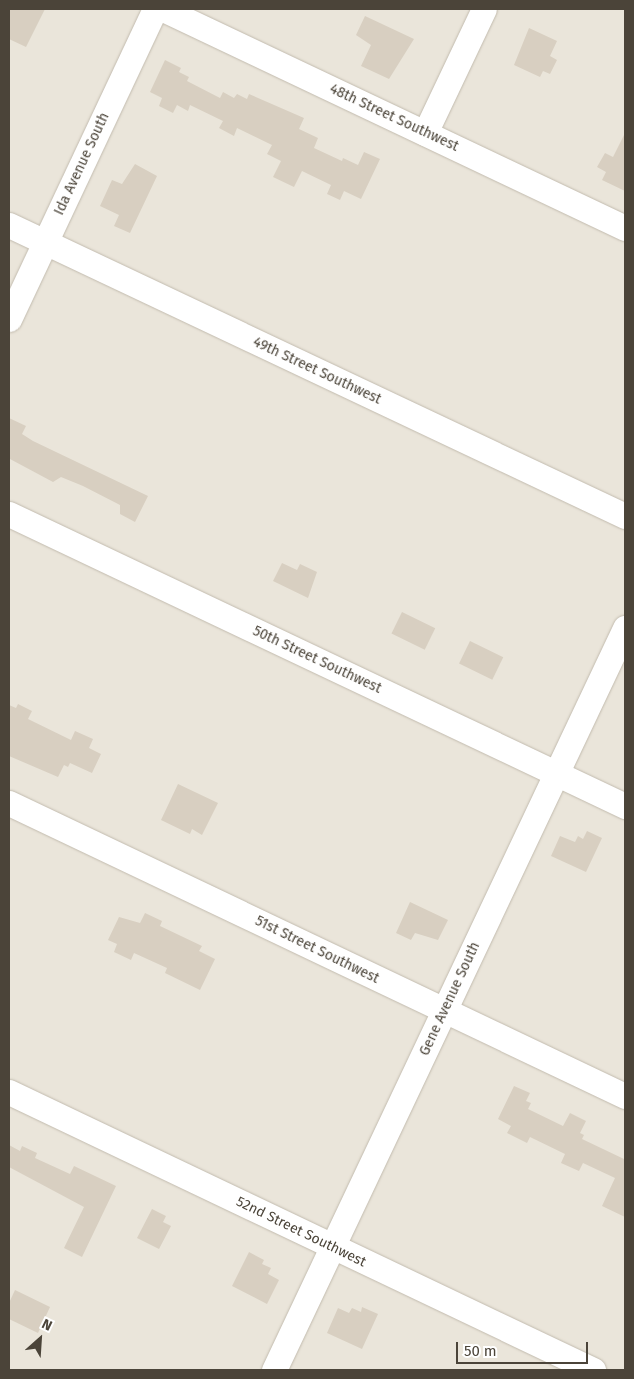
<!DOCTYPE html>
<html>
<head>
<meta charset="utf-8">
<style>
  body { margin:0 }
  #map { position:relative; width:634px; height:1379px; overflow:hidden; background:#f6f3ec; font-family:"Fira Sans",sans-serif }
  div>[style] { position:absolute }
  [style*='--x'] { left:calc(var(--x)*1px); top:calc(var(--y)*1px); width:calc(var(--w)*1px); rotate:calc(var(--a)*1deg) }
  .residential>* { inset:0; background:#eae5da; transform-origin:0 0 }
  .building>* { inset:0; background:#d8cfc1; transform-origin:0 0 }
  .roads { filter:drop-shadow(0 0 1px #c2bbae) drop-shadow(0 0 1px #c2bbae) }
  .minor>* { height:25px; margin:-12.5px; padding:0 12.5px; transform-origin:12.5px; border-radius:12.5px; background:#fff }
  span { translate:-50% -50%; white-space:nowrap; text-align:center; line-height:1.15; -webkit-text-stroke:5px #fff; paint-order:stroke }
  .street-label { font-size:14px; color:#4b4439 }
  .frame { position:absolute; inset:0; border:10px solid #4b4439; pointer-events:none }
  .north { position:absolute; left:15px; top:1314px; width:50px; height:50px; -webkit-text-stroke:4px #fff; paint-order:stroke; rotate:26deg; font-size:14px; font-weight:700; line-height:20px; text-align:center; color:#4b4439 }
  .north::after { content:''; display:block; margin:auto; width:18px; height:22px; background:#4b4439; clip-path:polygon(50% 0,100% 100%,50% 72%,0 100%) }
  .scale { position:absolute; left:456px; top:1342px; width:132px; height:22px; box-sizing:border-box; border:2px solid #4b4439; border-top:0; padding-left:6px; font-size:15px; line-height:18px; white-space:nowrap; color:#4b4439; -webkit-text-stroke:4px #fff; paint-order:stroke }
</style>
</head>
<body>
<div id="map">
  <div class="residential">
    <i style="left:9px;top:9px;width:616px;height:1361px"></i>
  </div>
  <div class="building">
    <i style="clip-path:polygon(9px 9px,45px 9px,26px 47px,9px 39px)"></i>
    <i style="clip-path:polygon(365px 16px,414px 39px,389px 79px,361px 66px,371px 45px,356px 35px)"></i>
    <i style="clip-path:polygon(529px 28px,557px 41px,550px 56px,557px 60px,550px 74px,543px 71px,540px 77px,514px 65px)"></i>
    <i style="clip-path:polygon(165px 60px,181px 68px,179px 72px,189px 77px,187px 81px,220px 98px,223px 92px,234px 98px,237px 94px,247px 99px,249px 94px,304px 118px,299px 129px,318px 138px,314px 148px,342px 161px,343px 158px,358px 165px,364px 152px,380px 159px,361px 199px,344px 191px,340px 200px,327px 194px,331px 185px,302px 171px,294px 187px,273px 177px,281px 161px,267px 154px,272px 145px,237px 128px,234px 136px,219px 128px,223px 121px,190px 105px,188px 111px,177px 105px,173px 113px,159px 106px,162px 98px,150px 92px)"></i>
    <i style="clip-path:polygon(625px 133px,625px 191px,602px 180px,606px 172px,597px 167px,605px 153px,613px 157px)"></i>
    <i style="clip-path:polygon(135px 164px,157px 176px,130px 233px,114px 226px,119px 215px,100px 206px,112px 180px,122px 184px)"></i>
    <i style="clip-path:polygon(9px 418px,26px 426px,22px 434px,33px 441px,148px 496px,135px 522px,120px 514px,120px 505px,83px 486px,61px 477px,53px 482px,10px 459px,9px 462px)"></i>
    <i style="clip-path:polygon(282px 563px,297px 570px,300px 564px,317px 572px,308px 598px,273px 581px)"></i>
    <i style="left:402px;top:612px;width:37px;height:24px;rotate:26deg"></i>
    <i style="left:470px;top:641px;width:37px;height:25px;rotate:26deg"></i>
    <i style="clip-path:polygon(18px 704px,32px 711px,28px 719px,71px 740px,75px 731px,93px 739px,89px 748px,101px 754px,92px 773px,70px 763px,68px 767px,64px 765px,58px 777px,9px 756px,9px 705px,16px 708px)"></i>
    <i style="clip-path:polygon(178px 784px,218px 803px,202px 835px,192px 829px,190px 834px,161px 820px)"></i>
    <i style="clip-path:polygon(587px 831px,602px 838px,586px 872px,551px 856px,560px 836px,575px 842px,578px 836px,583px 839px)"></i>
    <i style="clip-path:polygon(410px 902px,448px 920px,438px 940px,415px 933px,411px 940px,396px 933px)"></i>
    <i style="clip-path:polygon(145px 913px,162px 921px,160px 926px,202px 946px,199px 951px,215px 959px,200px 990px,165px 973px,167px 968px,134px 953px,131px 960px,114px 952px,117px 944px,108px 940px,119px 917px,140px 923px)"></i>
    <i style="clip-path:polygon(514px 1086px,530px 1093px,526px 1101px,531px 1103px,528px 1109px,563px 1126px,570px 1113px,586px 1121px,580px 1133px,584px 1135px,582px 1139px,624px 1159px,625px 1156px,625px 1217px,602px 1206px,615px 1178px,583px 1163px,579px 1171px,561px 1163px,565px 1154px,530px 1137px,527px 1143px,507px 1133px,511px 1126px,498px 1119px)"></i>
    <i style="clip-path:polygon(9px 1145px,20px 1151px,22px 1146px,37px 1153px,35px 1158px,70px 1174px,74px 1166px,116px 1186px,82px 1257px,64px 1248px,84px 1207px,9px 1167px)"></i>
    <i style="clip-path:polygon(152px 1209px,166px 1216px,163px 1222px,171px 1226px,159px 1249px,137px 1238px)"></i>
    <i style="clip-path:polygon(249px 1252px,264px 1260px,262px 1264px,271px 1268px,268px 1274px,279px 1280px,267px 1304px,232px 1286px)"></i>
    <i style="clip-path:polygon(15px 1290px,50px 1307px,38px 1333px,9px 1319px,9px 1303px)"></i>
    <i style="clip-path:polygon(362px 1307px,378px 1314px,362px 1349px,327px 1333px,338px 1308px,349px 1313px,352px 1308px,361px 1312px)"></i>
  </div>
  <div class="roads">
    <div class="minor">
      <i style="--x:163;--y:9;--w:511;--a:25.36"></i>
      <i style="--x:425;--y:133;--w:137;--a:-64.6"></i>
      <i style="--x:9;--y:225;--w:681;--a:25.29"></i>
      <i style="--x:9;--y:319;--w:343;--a:-64.8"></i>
      <i style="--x:9;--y:514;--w:682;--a:25.36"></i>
      <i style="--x:9;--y:803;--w:682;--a:25.44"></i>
      <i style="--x:9;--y:1092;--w:647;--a:25.46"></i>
      <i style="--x:274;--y:1370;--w:821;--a:-64.68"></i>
    </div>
  </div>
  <div class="street-label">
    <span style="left:394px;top:118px;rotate:25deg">48th Street Southwest</span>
    <span style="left:82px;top:164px;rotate:-65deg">Ida Avenue South</span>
    <span style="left:317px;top:371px;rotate:25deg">49th Street Southwest</span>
    <span style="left:317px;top:660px;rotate:25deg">50th Street Southwest</span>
    <span style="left:317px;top:950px;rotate:26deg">51st Street Southwest</span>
    <span style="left:450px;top:999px;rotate:-65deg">Gene Avenue South</span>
    <span style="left:301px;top:1232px;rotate:26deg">52nd Street Southwest</span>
  </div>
  <div class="frame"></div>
  <div class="north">N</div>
  <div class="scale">50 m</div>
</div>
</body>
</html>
